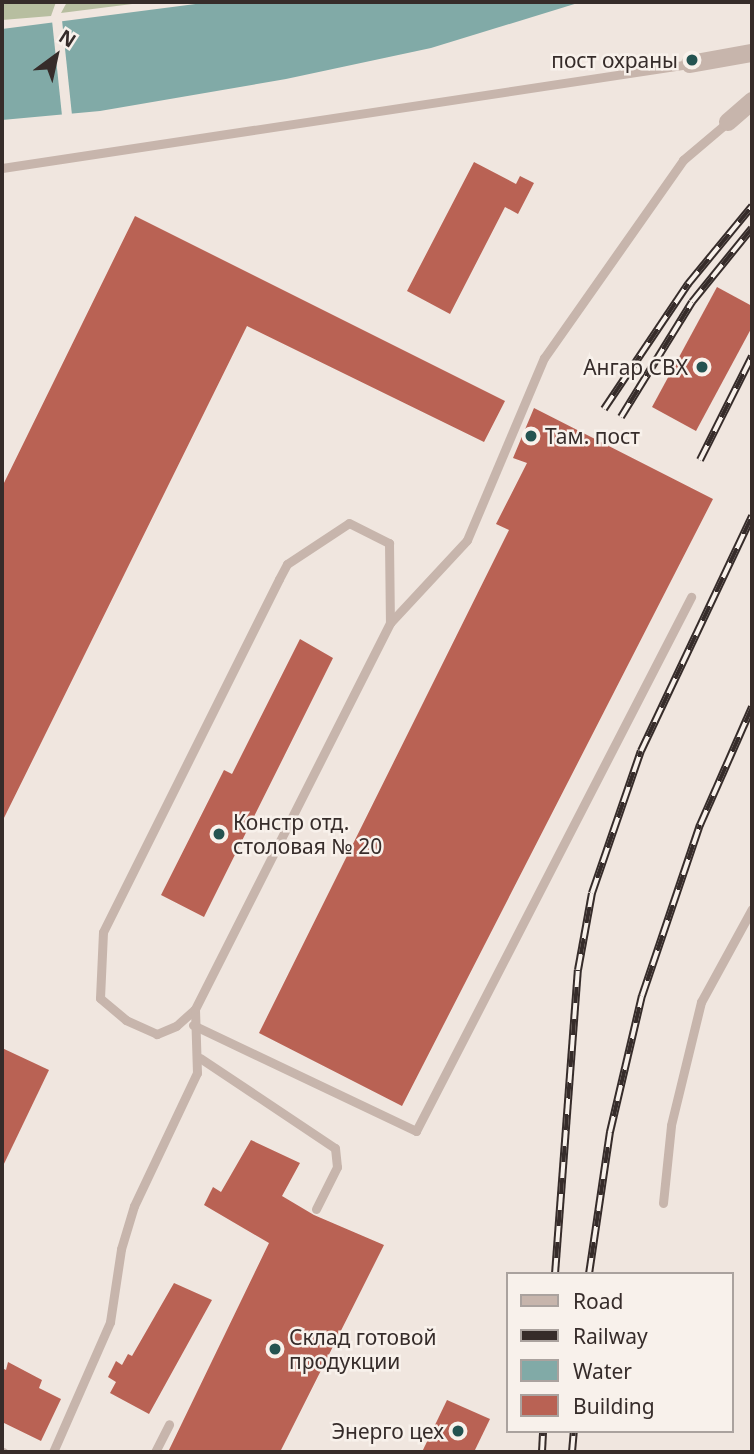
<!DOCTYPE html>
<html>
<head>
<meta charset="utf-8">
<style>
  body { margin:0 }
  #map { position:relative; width:754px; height:1454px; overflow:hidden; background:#f0e6df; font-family:"Noto Sans",sans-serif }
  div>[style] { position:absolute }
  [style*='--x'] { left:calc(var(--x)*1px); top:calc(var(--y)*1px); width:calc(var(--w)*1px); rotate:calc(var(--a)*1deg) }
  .green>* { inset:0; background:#b7bea0 }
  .water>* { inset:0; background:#81aaa7 }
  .pier>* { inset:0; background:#f0e6df; transform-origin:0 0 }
  .building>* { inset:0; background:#b96254 }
  .service>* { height:9px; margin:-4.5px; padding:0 4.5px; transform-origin:4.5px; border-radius:4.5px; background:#c7b5ac }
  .minor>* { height:18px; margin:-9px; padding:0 9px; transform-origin:9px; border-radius:9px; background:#c7b5ac }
  .rail>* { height:8px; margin-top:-4px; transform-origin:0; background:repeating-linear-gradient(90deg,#f8f1eb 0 16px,#362c2a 0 32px); box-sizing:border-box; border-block:2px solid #362c2a }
  .dots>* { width:19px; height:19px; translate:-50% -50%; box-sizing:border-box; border:4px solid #f8f1eb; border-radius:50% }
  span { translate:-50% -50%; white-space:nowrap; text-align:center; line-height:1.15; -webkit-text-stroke:5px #f8f1eb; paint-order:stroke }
  .poi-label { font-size:21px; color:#362c2a }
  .right { translate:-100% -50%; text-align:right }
  .left { translate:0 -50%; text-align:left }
  .frame { position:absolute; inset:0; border:4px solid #362c2a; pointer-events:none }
  .legend { position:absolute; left:506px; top:1272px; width:228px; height:161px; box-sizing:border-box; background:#f8f1eb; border:2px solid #aaa29e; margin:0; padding:9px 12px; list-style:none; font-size:21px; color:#362c2a }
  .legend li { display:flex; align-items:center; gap:14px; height:35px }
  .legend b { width:35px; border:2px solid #aaa29e }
  .north { position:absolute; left:21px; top:21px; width:70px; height:70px; -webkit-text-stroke:5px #f8f1eb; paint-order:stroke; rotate:33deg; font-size:19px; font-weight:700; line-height:28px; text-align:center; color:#362c2a }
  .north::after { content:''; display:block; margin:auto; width:24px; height:32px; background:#362c2a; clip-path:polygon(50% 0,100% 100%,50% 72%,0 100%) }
</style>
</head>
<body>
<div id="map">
  <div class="green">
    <i style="clip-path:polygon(2px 2px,56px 2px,51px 16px,2px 20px)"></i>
    <i style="clip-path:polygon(67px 2px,148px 2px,61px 13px)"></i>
  </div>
  <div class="water">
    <i style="clip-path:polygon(211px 2px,581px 2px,431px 48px,286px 79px,100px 111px,2px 120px,2px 29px)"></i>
  </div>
  <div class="pier">
    <i style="left:62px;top:20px;width:98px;height:10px;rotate:84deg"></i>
  </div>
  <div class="building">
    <i style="clip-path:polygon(474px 162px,516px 184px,520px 176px,534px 183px,518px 214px,505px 207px,450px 314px,407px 291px)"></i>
    <i style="clip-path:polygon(135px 216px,505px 401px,484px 442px,247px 326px,2px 822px,2px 487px)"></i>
    <i style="clip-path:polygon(717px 287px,752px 306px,752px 327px,696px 431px,652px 407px)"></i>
    <i style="clip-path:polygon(534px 408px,713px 499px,402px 1106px,259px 1033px,509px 530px,496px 524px,527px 463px,513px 458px)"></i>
    <i style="clip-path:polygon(300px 639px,333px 658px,204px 917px,161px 895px,224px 770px,232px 774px)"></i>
    <i style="clip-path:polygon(2px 1048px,49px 1070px,2px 1168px)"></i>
    <i style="clip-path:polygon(251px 1140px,300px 1163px,282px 1196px,314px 1215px,384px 1245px,280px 1452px,168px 1452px,269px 1243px,204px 1205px,213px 1187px,221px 1192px)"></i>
    <i style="clip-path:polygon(174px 1283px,212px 1300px,149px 1414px,110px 1393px,116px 1382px,108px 1377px,116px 1361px,122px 1365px,128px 1354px,132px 1356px)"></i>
    <i style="clip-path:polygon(8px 1362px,42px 1380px,39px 1388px,61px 1399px,41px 1441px,2px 1422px,2px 1368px,6px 1370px)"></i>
    <i style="clip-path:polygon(447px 1400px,490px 1419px,474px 1452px,422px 1452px)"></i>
  </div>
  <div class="service">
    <i style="--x:2;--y:168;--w:696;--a:-8.6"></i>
    <i style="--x:195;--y:1009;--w:25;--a:138"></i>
    <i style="--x:176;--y:1026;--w:21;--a:157"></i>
    <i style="--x:157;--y:1034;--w:34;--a:-156"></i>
    <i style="--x:126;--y:1020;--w:34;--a:-140"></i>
    <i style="--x:100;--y:998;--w:66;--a:-87.4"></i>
    <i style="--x:103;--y:932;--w:394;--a:-63.5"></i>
    <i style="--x:279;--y:579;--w:17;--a:-62"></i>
    <i style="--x:287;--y:564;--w:74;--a:-33.5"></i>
    <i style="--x:349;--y:523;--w:45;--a:26.6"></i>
    <i style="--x:389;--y:543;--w:80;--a:89.3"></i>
    <i style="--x:193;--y:1025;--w:247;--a:25.4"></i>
    <i style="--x:416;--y:1131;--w:601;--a:-62.75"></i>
    <i style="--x:200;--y:1058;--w:162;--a:33.7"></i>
    <i style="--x:335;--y:1148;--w:19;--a:84"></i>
    <i style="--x:337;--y:1167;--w:47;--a:116.6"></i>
    <i style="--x:663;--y:1203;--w:78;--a:-84.1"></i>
    <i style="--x:671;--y:1125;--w:127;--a:-76.3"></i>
    <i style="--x:701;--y:1002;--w:106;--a:-61.3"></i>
    <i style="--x:2;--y:1452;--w:1;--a:0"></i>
    <i style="--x:53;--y:1452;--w:142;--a:-66.3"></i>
    <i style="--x:110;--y:1322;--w:74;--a:-81.4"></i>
    <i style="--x:121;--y:1249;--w:45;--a:-73.2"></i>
    <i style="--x:134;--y:1206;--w:147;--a:-64.7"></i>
    <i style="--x:197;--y:1073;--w:64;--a:-91.8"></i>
    <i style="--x:195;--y:1009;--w:432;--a:-63.2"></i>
    <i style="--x:390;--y:623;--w:113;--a:-47.1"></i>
    <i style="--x:467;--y:540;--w:198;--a:-67.1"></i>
    <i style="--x:544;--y:358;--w:242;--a:-54.9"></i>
    <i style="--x:683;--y:160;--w:59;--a:-40.2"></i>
    <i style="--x:155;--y:1452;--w:31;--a:-63"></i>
  </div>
  <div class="minor">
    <i style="--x:690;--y:64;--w:63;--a:-10.1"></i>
    <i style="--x:728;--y:122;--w:32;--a:-41"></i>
  </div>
  <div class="rail">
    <i style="--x:604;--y:409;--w:151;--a:-56.1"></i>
    <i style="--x:688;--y:284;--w:101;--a:-50.6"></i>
    <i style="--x:621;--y:417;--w:135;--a:-58.3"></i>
    <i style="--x:692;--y:302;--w:95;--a:-51"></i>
    <i style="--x:700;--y:460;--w:116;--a:-63.4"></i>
    <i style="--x:555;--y:1274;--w:305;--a:-85.7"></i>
    <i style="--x:578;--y:970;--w:78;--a:-79.7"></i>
    <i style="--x:592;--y:893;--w:150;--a:-71"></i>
    <i style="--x:641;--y:751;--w:260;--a:-64.7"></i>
    <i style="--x:589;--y:1274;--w:144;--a:-81.6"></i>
    <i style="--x:610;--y:1132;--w:140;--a:-76.8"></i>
    <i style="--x:642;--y:996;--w:181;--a:-71.3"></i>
    <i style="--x:700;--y:825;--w:129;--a:-66.2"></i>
    <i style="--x:542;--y:1452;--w:21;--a:-87"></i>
    <i style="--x:572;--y:1452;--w:21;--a:-85"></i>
  </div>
  <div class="dots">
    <i style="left:692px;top:60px;background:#245351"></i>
    <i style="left:702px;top:367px;background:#245351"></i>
    <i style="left:531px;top:436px;background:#245351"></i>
    <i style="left:219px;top:834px;background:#245351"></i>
    <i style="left:275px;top:1349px;background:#245351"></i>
    <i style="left:458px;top:1431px;background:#245351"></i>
  </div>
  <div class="poi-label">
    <span class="right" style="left:678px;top:60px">пост охраны</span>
    <span class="right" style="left:688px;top:367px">Ангар СВХ</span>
    <span class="left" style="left:545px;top:436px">Там. пост</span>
    <span class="left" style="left:233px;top:834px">Констр отд.<br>столовая № 20</span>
    <span class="left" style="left:289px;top:1349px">Склад готовой<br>продукции</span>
    <span class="right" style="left:444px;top:1431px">Энерго цех</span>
  </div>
  <div class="frame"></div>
  <ul class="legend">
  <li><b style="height:9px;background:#c7b5ac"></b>Road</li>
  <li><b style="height:9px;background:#362c2a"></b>Railway</li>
  <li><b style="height:19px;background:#81aaa7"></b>Water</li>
  <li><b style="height:19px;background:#b96254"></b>Building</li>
  </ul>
  <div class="north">N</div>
</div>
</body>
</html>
